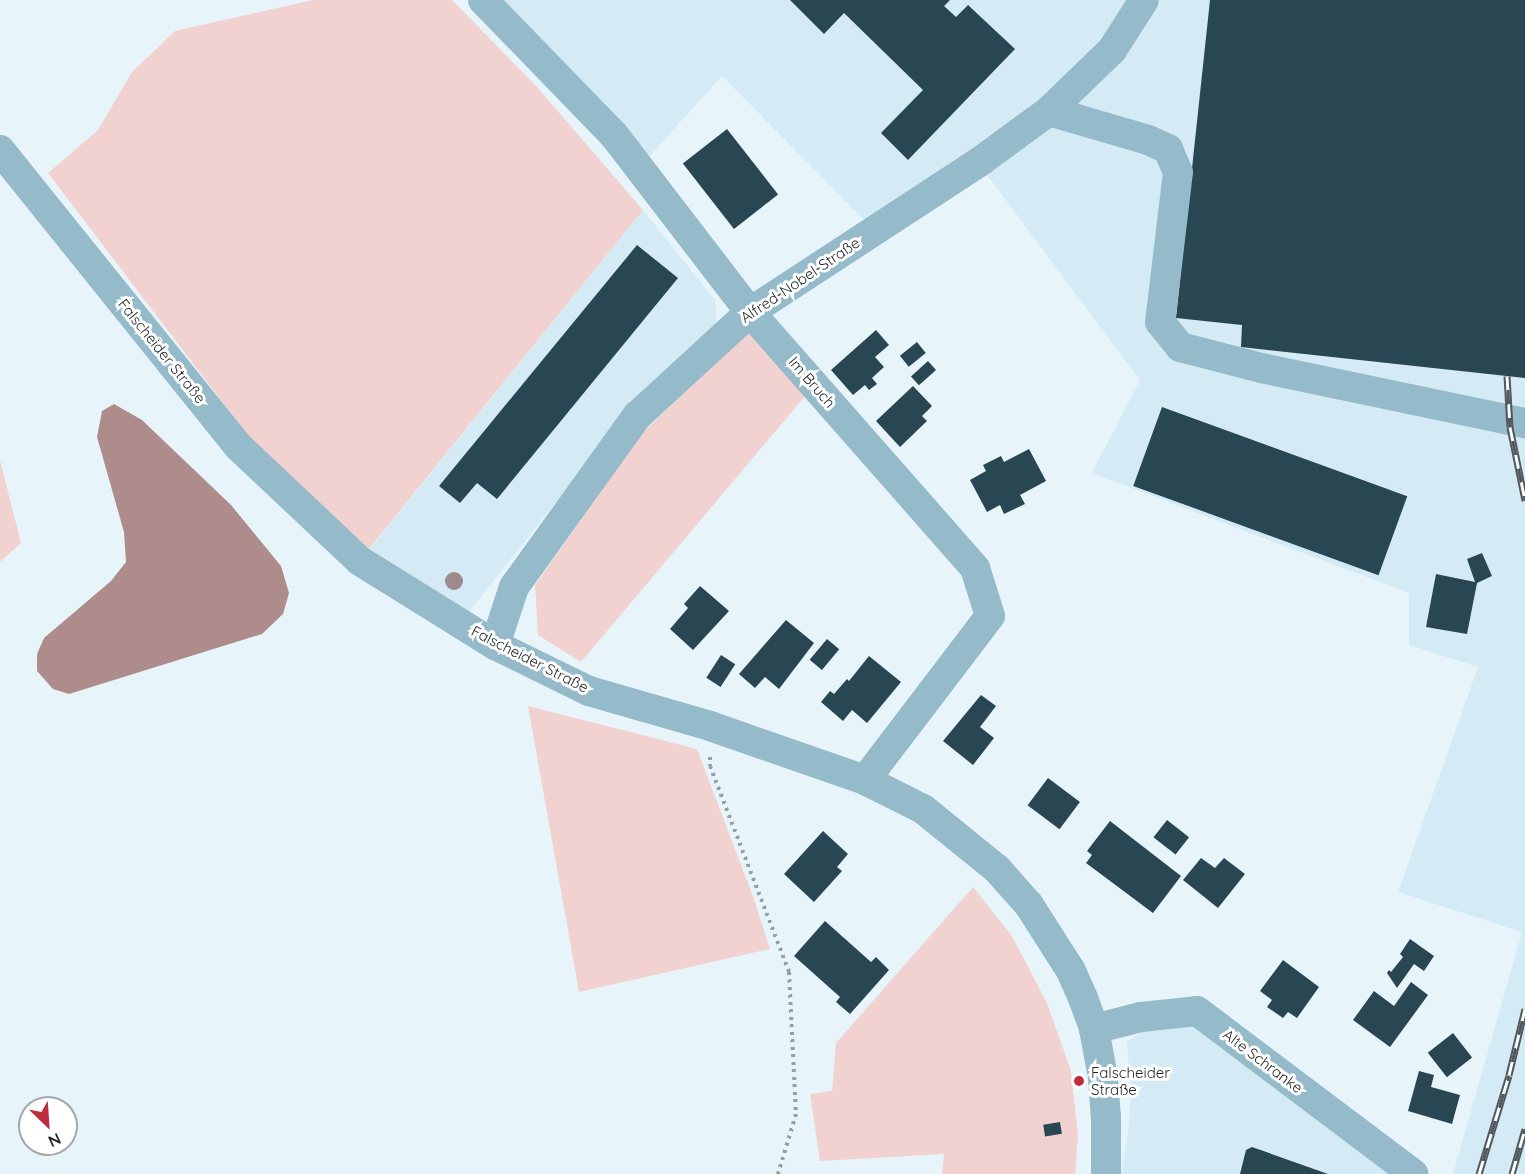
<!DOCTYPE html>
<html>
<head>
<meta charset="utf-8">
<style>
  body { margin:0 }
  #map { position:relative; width:1525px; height:1174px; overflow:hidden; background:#e7f5fb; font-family:Quicksand,sans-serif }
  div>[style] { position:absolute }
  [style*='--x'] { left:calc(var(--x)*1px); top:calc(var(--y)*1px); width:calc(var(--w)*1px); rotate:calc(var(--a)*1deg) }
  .built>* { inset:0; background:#d4ebf5 }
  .green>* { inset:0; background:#f1d2d1 }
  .water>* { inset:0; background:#ae8c8b }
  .building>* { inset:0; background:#294653; transform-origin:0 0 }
  .path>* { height:4px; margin-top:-2px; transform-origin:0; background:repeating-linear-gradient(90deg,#959fa4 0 3px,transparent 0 7.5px) }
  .minor>* { height:30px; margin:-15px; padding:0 15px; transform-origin:15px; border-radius:15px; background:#95baca }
  .rail>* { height:7px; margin-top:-3.5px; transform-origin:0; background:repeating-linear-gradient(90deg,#fff 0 14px,#51595c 0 28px); box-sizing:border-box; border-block:2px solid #51595c }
  .trees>* { width:18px; height:18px; margin:-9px; border-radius:50%; background:#9e898c }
  .dots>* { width:16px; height:16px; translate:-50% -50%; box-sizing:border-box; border:3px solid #fff; border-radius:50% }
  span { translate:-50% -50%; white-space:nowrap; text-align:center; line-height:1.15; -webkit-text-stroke:6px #fff; paint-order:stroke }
  .street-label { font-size:15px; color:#1e2325 }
  .poi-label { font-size:15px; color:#1e2325 }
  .left { translate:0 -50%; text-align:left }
  .north { position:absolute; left:18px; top:1096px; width:60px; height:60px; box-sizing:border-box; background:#fff; border:2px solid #a5a7a8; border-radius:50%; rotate:155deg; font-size:16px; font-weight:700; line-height:24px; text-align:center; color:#1e2325 }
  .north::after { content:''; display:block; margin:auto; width:21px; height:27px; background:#be2d3e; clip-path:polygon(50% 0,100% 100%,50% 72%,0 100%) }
</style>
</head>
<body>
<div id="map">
  <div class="built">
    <i style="clip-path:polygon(498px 0,1525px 0,1525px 1174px,1453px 1174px,1522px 932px,1398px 892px,1478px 667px,1409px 645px,1409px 593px,1092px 473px,1140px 380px,982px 168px,882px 238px,722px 76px,648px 158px)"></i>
    <i style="clip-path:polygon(643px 210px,715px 300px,717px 322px,627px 412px,465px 617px,370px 549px)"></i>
    <i style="clip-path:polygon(1157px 1022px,1199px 1024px,1394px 1174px,1121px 1174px,1128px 1132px,1131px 1093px,1127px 1042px)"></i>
  </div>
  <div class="green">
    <i style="clip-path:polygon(313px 0,452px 0,537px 87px,643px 210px,369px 549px,249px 437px,48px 173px,98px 130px,132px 72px,175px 31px)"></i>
    <i style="clip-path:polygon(749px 331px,806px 395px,581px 662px,538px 635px,535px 585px,643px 432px)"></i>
    <i style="clip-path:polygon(0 460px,21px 543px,0 562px)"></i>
    <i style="clip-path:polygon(528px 706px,697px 749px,754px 899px,770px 949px,579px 992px)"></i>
    <i style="clip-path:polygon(973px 887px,1012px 936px,1047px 1003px,1071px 1071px,1078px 1136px,1075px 1174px,942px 1174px,944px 1154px,820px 1161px,810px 1094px,832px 1091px,836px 1043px)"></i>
  </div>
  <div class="water">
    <i style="clip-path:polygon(114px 404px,142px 420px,231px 505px,281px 566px,289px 593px,283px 614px,262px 634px,69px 694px,53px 689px,37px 671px,37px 654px,44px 638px,111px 581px,126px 562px,124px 532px,97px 437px,102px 411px)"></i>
  </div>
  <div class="building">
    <i style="clip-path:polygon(790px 0,950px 0,944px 6px,956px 17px,968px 5px,1015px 49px,908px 160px,881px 133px,923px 90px,844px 13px,824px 34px)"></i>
    <i style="clip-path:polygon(1210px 0,1525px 0,1525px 378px,1241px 347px,1242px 325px,1176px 318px)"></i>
    <i style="left:727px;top:129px;width:83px;height:56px;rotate:52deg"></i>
    <i style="clip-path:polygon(637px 245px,678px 278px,497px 499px,477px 483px,460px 503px,439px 486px)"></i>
    <i style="clip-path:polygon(876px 330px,889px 345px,875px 357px,884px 367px,872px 378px,877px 384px,869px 390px,865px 385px,853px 395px,831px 370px)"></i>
    <i style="left:917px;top:342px;width:14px;height:22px;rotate:51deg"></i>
    <i style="left:928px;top:361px;width:12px;height:23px;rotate:48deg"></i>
    <i style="clip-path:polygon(913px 386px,932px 406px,922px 416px,927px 421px,900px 447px,876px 421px)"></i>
    <i style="left:1162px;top:407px;width:261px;height:84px;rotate:20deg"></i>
    <i style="clip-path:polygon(1029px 449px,1046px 481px,1020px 495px,1025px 504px,1004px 514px,1000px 505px,987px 512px,970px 480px,986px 471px,983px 465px,1001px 456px,1004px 462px)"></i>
    <i style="clip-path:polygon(1482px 553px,1492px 576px,1477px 583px,1467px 634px,1426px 627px,1436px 574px,1475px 582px,1467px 559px)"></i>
    <i style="clip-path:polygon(700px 586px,729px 611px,693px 650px,670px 629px,688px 608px,684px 604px)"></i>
    <i style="clip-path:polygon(786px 620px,814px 643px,779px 689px,765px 677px,755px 688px,739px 674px)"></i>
    <i style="left:827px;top:639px;width:16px;height:27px;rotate:40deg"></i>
    <i style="left:721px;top:655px;width:17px;height:27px;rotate:33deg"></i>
    <i style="clip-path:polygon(869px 656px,901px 682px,867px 723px,852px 710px,843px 721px,821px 702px,830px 691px,834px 694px,847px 679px,849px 681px)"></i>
    <i style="clip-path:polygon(981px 695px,996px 706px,980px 727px,994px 738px,973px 765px,943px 741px)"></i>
    <i style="left:1048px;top:778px;width:40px;height:34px;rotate:37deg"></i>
    <i style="left:1167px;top:820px;width:28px;height:22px;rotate:38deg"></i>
    <i style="clip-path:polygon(1110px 821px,1181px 876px,1153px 913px,1086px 863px,1092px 855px,1087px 851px)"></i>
    <i style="clip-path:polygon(823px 831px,848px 854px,837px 867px,842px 871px,814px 902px,784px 874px)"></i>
    <i style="clip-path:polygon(1201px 858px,1215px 868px,1224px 858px,1245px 874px,1218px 908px,1183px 880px)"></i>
    <i style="clip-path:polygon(825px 921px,871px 962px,876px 957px,889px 970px,850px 1014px,836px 1002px,840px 997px,794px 956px)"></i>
    <i style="clip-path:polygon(1410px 939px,1434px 956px,1424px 971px,1414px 964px,1397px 988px,1387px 973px,1389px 970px,1391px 972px,1403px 957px,1400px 954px)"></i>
    <i style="clip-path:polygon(1283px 960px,1319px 987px,1297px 1018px,1288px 1012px,1283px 1018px,1267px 1007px,1272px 1000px,1260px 991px)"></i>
    <i style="clip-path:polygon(1411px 982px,1428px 995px,1390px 1047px,1353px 1020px,1374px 991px,1394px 1006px)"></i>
    <i style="left:1453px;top:1033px;width:31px;height:32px;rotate:52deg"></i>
    <i style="clip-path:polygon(1419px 1071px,1434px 1075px,1431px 1087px,1460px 1095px,1452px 1124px,1408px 1111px)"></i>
    <i style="left:1060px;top:1122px;width:12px;height:17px;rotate:81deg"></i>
    <i style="clip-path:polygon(1252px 1147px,1328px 1174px,1240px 1174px,1246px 1150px)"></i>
  </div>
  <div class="path">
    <i style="--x:710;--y:757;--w:9;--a:90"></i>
    <i style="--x:710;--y:766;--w:221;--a:69"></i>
    <i style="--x:789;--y:972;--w:142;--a:87.2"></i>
    <i style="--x:796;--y:1114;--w:63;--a:106.7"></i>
  </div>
  <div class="minor">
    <i style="--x:483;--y:0;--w:188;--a:45.9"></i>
    <i style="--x:614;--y:135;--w:223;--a:52.5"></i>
    <i style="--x:750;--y:312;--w:341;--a:48.7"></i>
    <i style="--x:975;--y:568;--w:50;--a:72.6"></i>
    <i style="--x:990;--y:616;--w:206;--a:127.3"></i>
    <i style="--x:1049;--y:111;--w:103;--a:16.3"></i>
    <i style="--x:1148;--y:140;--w:22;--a:24"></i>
    <i style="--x:1168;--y:149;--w:25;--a:67"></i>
    <i style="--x:1178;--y:172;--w:151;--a:96.8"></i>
    <i style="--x:1160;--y:322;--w:32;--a:51"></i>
    <i style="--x:1180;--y:347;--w:84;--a:14.5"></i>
    <i style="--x:1261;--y:368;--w:270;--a:11.8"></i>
    <i style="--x:0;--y:150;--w:381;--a:51.2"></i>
    <i style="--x:239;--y:447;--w:166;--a:43.3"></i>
    <i style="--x:360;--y:561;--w:159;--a:31.9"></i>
    <i style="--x:495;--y:645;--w:105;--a:26.1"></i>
    <i style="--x:589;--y:691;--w:126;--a:16.1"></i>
    <i style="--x:710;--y:726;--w:164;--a:19.2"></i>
    <i style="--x:865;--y:780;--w:65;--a:26.6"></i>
    <i style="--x:923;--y:809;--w:95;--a:39"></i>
    <i style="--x:997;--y:869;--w:48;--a:48.4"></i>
    <i style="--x:1029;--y:905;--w:78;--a:57.5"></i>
    <i style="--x:1071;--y:971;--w:30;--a:66"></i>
    <i style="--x:1083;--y:998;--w:33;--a:70"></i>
    <i style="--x:1094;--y:1029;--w:49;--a:79.4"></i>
    <i style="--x:1103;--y:1077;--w:39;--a:86"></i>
    <i style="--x:1106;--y:1116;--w:58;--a:90"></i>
    <i style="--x:495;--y:645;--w:61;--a:-71.9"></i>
    <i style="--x:514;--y:587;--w:211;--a:-54.3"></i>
    <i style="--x:637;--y:416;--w:154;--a:-42.6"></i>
    <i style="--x:750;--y:312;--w:277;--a:-33.2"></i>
    <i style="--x:982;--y:160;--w:83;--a:-36.2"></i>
    <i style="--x:1049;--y:111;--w:88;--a:-44.1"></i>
    <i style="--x:1112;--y:50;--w:59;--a:-57.4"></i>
    <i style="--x:1094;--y:1029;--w:49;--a:-14.3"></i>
    <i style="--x:1141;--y:1017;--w:56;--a:-6.1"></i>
    <i style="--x:1197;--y:1011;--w:271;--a:37"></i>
  </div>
  <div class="rail">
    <i style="--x:1507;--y:376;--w:51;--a:86.6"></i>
    <i style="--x:1510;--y:427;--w:75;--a:78.4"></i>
    <i style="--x:1479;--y:1174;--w:103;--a:-73.1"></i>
    <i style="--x:1509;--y:1075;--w:68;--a:-76.4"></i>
    <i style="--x:1512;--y:1174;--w:47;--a:-73.9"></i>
  </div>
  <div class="trees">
    <i style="left:454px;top:581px"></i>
  </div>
  <div class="dots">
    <i style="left:1079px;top:1081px;background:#be2d3e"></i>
  </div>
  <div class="street-label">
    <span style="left:800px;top:280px;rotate:-34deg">Alfred-Nobel-Straße</span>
    <span style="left:162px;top:351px;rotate:51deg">Falscheider Straße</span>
    <span style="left:812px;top:382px;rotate:49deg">Im Bruch</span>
    <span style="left:530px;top:659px;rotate:27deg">Falscheider Straße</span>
    <span style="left:1263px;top:1061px;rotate:37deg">Alte Schranke</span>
  </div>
  <div class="poi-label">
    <span class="left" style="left:1091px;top:1081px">Falscheider<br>Straße</span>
  </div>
  <div class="north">N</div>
</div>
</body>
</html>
